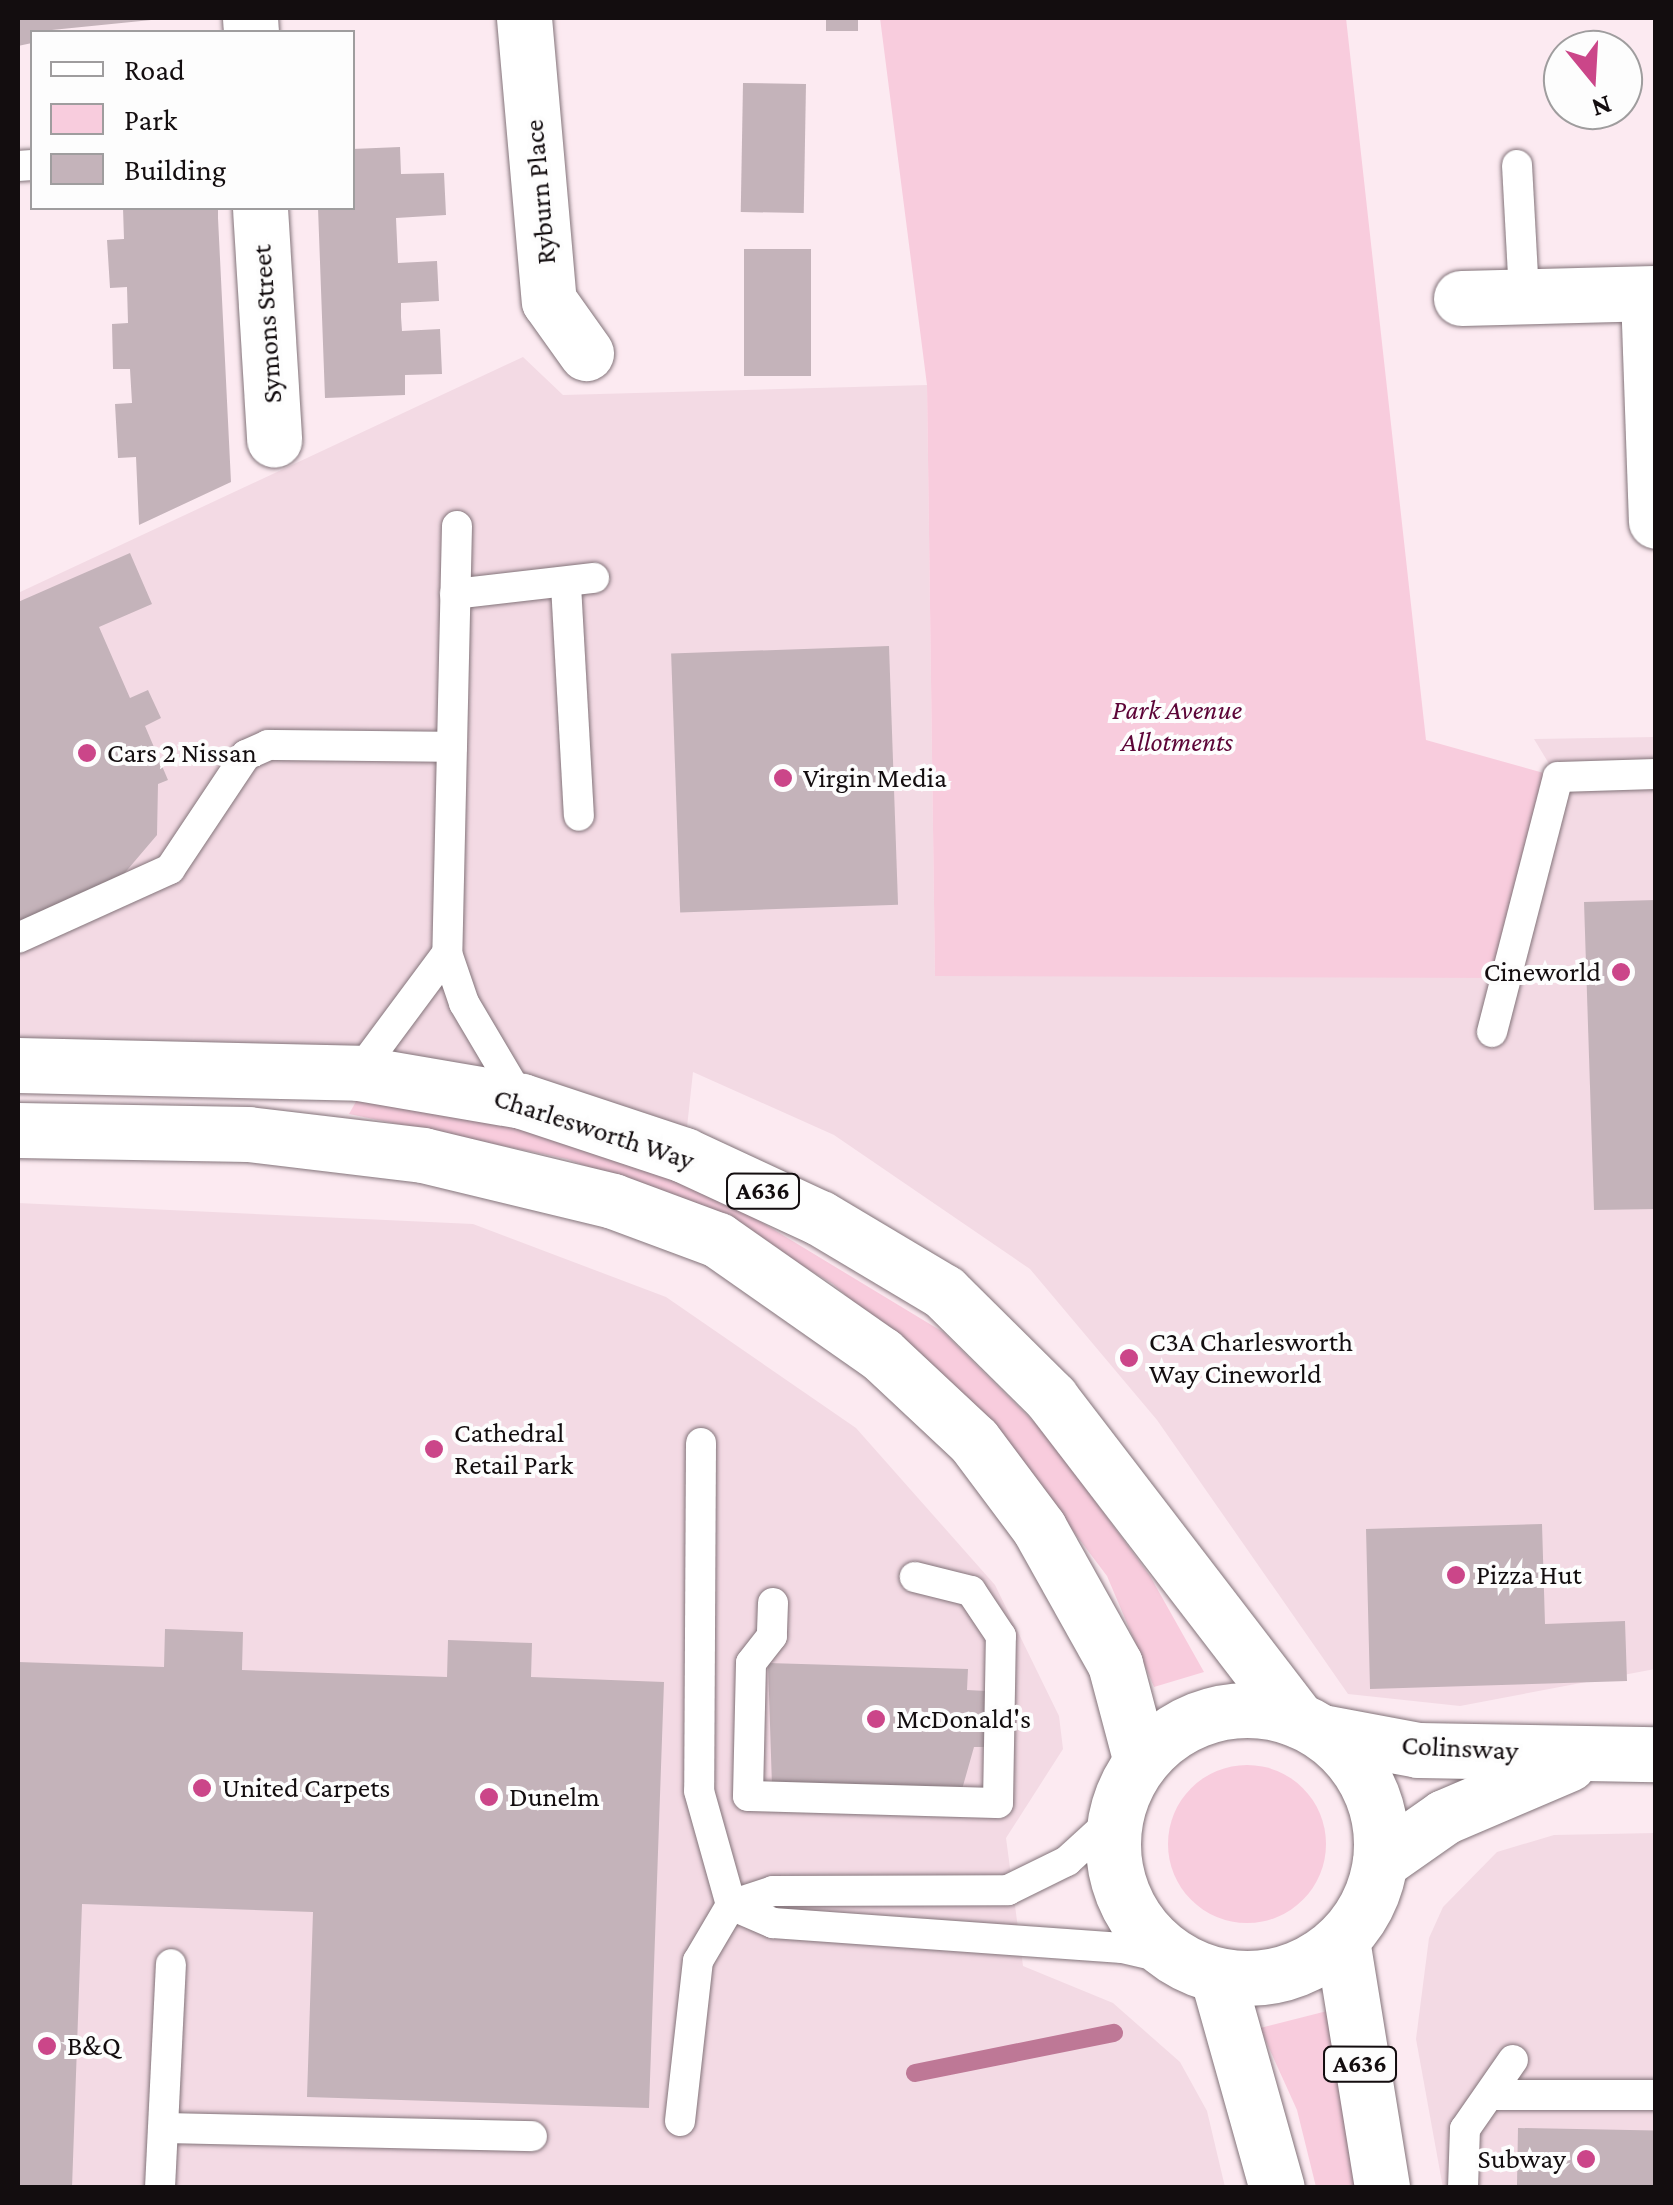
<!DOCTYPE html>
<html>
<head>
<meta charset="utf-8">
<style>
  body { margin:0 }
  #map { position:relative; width:1673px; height:2205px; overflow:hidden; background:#fceaf1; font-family:"Crimson Pro",serif }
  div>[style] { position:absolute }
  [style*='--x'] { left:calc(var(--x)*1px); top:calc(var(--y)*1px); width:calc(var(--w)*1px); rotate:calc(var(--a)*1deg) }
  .built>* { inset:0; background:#f3dae4 }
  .green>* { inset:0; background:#f8ccdd }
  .round { border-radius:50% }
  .stream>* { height:18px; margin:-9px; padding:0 9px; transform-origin:9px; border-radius:9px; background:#be7896 }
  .building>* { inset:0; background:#c4b3ba; transform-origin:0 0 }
  .roads { filter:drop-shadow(0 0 2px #83747a) drop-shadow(0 0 2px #83747a) }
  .lane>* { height:30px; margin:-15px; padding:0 15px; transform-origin:15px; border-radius:15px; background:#fff }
  .street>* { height:55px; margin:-27.5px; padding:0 27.5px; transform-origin:27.5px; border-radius:27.5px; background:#fff }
  .primary>* { height:55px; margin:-27.5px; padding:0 27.5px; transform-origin:27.5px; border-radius:27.5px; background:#fff }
  .primary>.ring { margin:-27.5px; padding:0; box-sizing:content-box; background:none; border:55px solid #fff; border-radius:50% }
  .dots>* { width:28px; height:28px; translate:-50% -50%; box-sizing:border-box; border:5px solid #fdfdfd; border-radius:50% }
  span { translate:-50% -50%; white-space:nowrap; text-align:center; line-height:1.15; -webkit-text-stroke:8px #fdfdfd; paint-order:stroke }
  .shield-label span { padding:2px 8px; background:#fdfdfd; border:2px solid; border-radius:8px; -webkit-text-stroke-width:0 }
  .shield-label { font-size:25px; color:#130d0f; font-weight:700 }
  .street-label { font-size:28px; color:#130d0f }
  .park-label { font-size:28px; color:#5c0437; font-style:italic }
  .poi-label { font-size:28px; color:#130d0f }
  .left { translate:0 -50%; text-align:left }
  .right { translate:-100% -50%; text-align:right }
  .frame { position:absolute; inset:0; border:20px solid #130d0f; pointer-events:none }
  .legend { position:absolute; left:30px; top:30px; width:325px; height:180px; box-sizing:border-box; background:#fdfdfd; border:2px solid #9f9d9e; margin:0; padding:12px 18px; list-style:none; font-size:30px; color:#130d0f }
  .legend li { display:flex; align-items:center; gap:20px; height:50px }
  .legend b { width:50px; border:2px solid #9f9d9e }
  .north { position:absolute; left:1543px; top:30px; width:100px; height:100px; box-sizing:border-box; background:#fdfdfd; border:2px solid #9f9d9e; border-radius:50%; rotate:162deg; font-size:28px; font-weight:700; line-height:40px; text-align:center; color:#130d0f }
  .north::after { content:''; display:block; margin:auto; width:35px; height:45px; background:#cb4689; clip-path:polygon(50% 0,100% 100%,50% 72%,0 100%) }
</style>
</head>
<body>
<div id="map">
  <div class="built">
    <i style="clip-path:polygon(523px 357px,563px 395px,927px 385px,935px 976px,1557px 777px,1534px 739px,1655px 737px,1655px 1669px,1460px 1706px,1348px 1694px,1157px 1420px,1030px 1269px,834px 1135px,693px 1072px,684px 1155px,445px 1070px,18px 1065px,18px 593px)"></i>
    <i style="clip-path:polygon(18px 1203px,473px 1224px,666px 1297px,856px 1428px,995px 1585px,1059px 1716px,1063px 1749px,1006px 1838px,1023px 1966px,1113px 2003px,1180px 2062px,1207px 2111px,1225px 2187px,18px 2188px)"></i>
    <i style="clip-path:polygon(1655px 1833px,1655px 2187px,1443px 2188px,1416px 2039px,1429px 1938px,1443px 1907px,1497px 1852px,1554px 1835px)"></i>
  </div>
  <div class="green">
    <i style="clip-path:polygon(880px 18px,1346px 18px,1426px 740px,1558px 777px,1504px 978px,935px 976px,927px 385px)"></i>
    <i style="clip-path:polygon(358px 1098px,511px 1124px,690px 1179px,943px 1332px,1045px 1433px,1150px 1576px,1204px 1672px,1154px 1687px,1107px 1576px,996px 1429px,833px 1284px,721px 1217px,567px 1159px,349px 1114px)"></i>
    <i class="round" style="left:1168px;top:1765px;width:158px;height:158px"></i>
    <i style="clip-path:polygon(1335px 2009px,1358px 2187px,1316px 2187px,1297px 2110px,1260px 2028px)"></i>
  </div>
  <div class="stream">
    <i style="--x:915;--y:2073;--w:203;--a:-11.4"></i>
  </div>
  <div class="building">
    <i style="clip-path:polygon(18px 18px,161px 18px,161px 19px,32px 32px,32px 43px,18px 46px)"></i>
    <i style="left:826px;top:18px;width:32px;height:13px"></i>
    <i style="left:743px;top:83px;width:63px;height:129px;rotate:1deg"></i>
    <i style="clip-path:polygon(400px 147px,401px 174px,444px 173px,446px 215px,396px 218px,398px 263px,437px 261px,439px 301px,401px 303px,401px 317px,402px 331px,440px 329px,442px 374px,405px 375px,405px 395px,325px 398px,318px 208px,352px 208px,352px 149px)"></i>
    <i style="clip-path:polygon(123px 208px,218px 208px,218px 218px,231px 482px,139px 525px,136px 457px,118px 458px,115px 404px,132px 403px,130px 369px,113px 369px,112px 324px,128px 323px,127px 287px,110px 288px,107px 240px,124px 239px)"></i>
    <i style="left:811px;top:249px;width:127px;height:67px;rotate:90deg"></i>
    <i style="clip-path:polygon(130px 553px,152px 604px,99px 627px,130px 698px,148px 690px,161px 718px,145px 726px,168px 780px,158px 784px,157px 835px,117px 882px,18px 924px,18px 602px)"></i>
    <i style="left:889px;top:646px;width:259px;height:218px;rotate:88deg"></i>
    <i style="clip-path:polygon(1656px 900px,1656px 1209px,1594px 1210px,1584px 902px)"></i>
    <i style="clip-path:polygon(1542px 1524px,1545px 1624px,1625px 1621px,1627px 1681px,1370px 1689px,1366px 1529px)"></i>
    <i style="clip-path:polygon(165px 1629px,243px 1632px,242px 1670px,447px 1677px,448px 1640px,532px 1643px,531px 1677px,664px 1682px,649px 2108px,307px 2097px,313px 1912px,82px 1904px,72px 2188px,18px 2188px,18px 1662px,164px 1667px)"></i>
    <i style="clip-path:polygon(768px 1663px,968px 1669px,967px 1690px,986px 1691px,984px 1747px,974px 1747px,961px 1793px,772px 1786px)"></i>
    <i style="left:1518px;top:2128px;width:138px;height:60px;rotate:1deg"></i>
  </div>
  <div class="roads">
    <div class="lane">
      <i style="--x:1517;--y:165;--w:131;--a:86.9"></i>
      <i style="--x:18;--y:166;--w:14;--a:-4"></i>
      <i style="--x:457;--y:526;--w:427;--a:91.3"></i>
      <i style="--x:447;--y:953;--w:53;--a:71.2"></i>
      <i style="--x:464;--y:1003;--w:114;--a:59.4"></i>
      <i style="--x:566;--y:585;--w:231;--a:86.8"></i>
      <i style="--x:455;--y:594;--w:140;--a:-6.6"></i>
      <i style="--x:18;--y:938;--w:167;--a:-24.4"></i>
      <i style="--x:170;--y:869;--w:137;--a:-56.3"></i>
      <i style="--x:246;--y:755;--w:24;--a:-24"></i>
      <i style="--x:268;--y:745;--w:184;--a:0.6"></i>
      <i style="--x:1492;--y:1032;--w:263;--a:-75.5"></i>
      <i style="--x:1558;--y:777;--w:98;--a:-1.8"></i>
      <i style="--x:358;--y:1073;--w:149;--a:-53.4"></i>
      <i style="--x:701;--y:1443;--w:348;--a:90.3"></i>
      <i style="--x:699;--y:1791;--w:118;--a:74.3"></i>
      <i style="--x:731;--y:1905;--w:46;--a:23.2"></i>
      <i style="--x:773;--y:1923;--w:350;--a:4.1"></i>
      <i style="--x:1122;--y:1948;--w:63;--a:12.9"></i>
      <i style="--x:773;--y:1603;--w:33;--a:92"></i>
      <i style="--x:772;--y:1636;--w:34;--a:128"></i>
      <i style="--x:751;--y:1663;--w:133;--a:91.3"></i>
      <i style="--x:748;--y:1796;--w:250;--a:1.6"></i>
      <i style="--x:998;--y:1803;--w:167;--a:-89"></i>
      <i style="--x:1001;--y:1636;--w:54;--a:-123.7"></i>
      <i style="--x:971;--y:1591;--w:58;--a:-166"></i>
      <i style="--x:1490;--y:2095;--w:166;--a:0"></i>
      <i style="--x:680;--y:2121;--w:161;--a:-83.6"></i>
      <i style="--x:698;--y:1961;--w:65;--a:-59.5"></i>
      <i style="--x:731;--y:1905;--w:44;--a:-18.4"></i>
      <i style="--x:773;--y:1891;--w:235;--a:-0.2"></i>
      <i style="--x:1008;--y:1890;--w:66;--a:-26.2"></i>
      <i style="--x:1067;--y:1861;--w:65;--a:-42.5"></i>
      <i style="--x:169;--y:2128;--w:363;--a:1.3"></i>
      <i style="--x:160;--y:2188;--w:224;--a:-87.2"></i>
      <i style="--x:1463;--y:2188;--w:59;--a:-88.1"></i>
      <i style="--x:1465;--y:2129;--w:84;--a:-55.2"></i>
    </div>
    <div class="street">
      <i style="--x:250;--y:18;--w:14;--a:86"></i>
      <i style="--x:524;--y:18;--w:284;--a:85"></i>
      <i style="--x:549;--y:301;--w:64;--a:54.6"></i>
      <i style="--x:260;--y:208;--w:232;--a:86.5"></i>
      <i style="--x:1648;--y:294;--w:227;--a:88"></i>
      <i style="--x:1461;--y:298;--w:195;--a:-1.5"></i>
      <i style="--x:1322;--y:1732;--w:98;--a:10.6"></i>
      <i style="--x:1418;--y:1750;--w:238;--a:1"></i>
      <i style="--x:1380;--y:1862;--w:78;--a:-35.1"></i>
      <i style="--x:1444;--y:1817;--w:135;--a:-23.1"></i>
    </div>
    <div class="primary">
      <i style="--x:18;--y:1065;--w:340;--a:1.3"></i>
      <i style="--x:358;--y:1073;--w:166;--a:9.7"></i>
      <i style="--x:522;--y:1101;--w:171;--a:18.4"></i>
      <i style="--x:684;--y:1155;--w:150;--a:24.9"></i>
      <i style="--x:820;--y:1218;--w:144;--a:30.8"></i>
      <i style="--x:944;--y:1292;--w:151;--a:44.7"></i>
      <i style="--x:1051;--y:1398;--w:406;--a:52.5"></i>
      <i style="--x:18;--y:1130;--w:230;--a:1"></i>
      <i style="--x:248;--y:1134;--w:176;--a:6.8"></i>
      <i style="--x:423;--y:1155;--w:195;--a:13.6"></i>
      <i style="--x:613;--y:1201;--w:112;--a:20.4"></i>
      <i style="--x:718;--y:1240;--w:199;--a:35"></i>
      <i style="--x:881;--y:1354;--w:127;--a:43.1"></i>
      <i style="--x:974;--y:1441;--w:109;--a:53.2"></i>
      <i style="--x:1039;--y:1528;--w:156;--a:60.8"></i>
      <i style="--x:1115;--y:1664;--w:101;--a:75.1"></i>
      <i class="ring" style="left:1113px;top:1710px;width:213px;height:213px"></i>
      <i style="--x:1342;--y:1940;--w:251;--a:80.8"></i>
      <i style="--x:1217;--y:1975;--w:221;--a:74.3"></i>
    </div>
  </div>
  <div class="dots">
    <i style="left:87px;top:753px;background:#cb4689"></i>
    <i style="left:783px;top:778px;background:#cb4689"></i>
    <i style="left:1621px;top:972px;background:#cb4689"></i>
    <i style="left:1129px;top:1358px;background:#cb4689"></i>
    <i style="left:434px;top:1449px;background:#cb4689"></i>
    <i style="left:1456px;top:1575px;background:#cb4689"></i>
    <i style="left:876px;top:1719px;background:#cb4689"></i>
    <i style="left:202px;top:1788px;background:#cb4689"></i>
    <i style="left:489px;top:1797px;background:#cb4689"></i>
    <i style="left:47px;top:2046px;background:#cb4689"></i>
    <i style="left:1586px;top:2159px;background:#cb4689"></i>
  </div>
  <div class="shield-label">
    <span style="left:763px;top:1191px">A636</span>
    <span style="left:1360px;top:2064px">A636</span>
  </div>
  <div class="street-label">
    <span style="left:540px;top:192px;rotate:-95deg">Ryburn Place</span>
    <span style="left:267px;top:324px;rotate:-94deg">Symons Street</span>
    <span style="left:594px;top:1129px;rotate:18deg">Charlesworth Way</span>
    <span style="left:1460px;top:1748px;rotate:3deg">Colinsway</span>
  </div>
  <div class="park-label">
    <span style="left:1177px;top:726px">Park Avenue<br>Allotments</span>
  </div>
  <div class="poi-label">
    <span class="left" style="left:107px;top:753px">Cars 2 Nissan</span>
    <span class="left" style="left:803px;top:778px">Virgin Media</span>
    <span class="right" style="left:1601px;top:972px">Cineworld</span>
    <span class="left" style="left:1149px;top:1358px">C3A Charlesworth<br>Way Cineworld</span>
    <span class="left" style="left:454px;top:1449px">Cathedral<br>Retail Park</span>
    <span class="left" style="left:1476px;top:1575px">Pizza Hut</span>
    <span class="left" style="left:896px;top:1719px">McDonald's</span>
    <span class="left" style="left:222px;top:1788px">United Carpets</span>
    <span class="left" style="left:509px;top:1797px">Dunelm</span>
    <span class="left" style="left:67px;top:2046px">B&amp;Q</span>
    <span class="right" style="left:1566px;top:2159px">Subway</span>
  </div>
  <div class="frame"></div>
  <ul class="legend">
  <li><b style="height:12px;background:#fff"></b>Road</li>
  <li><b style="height:28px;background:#f8ccdd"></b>Park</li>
  <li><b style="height:28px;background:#c4b3ba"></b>Building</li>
  </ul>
  <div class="north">N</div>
</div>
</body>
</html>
